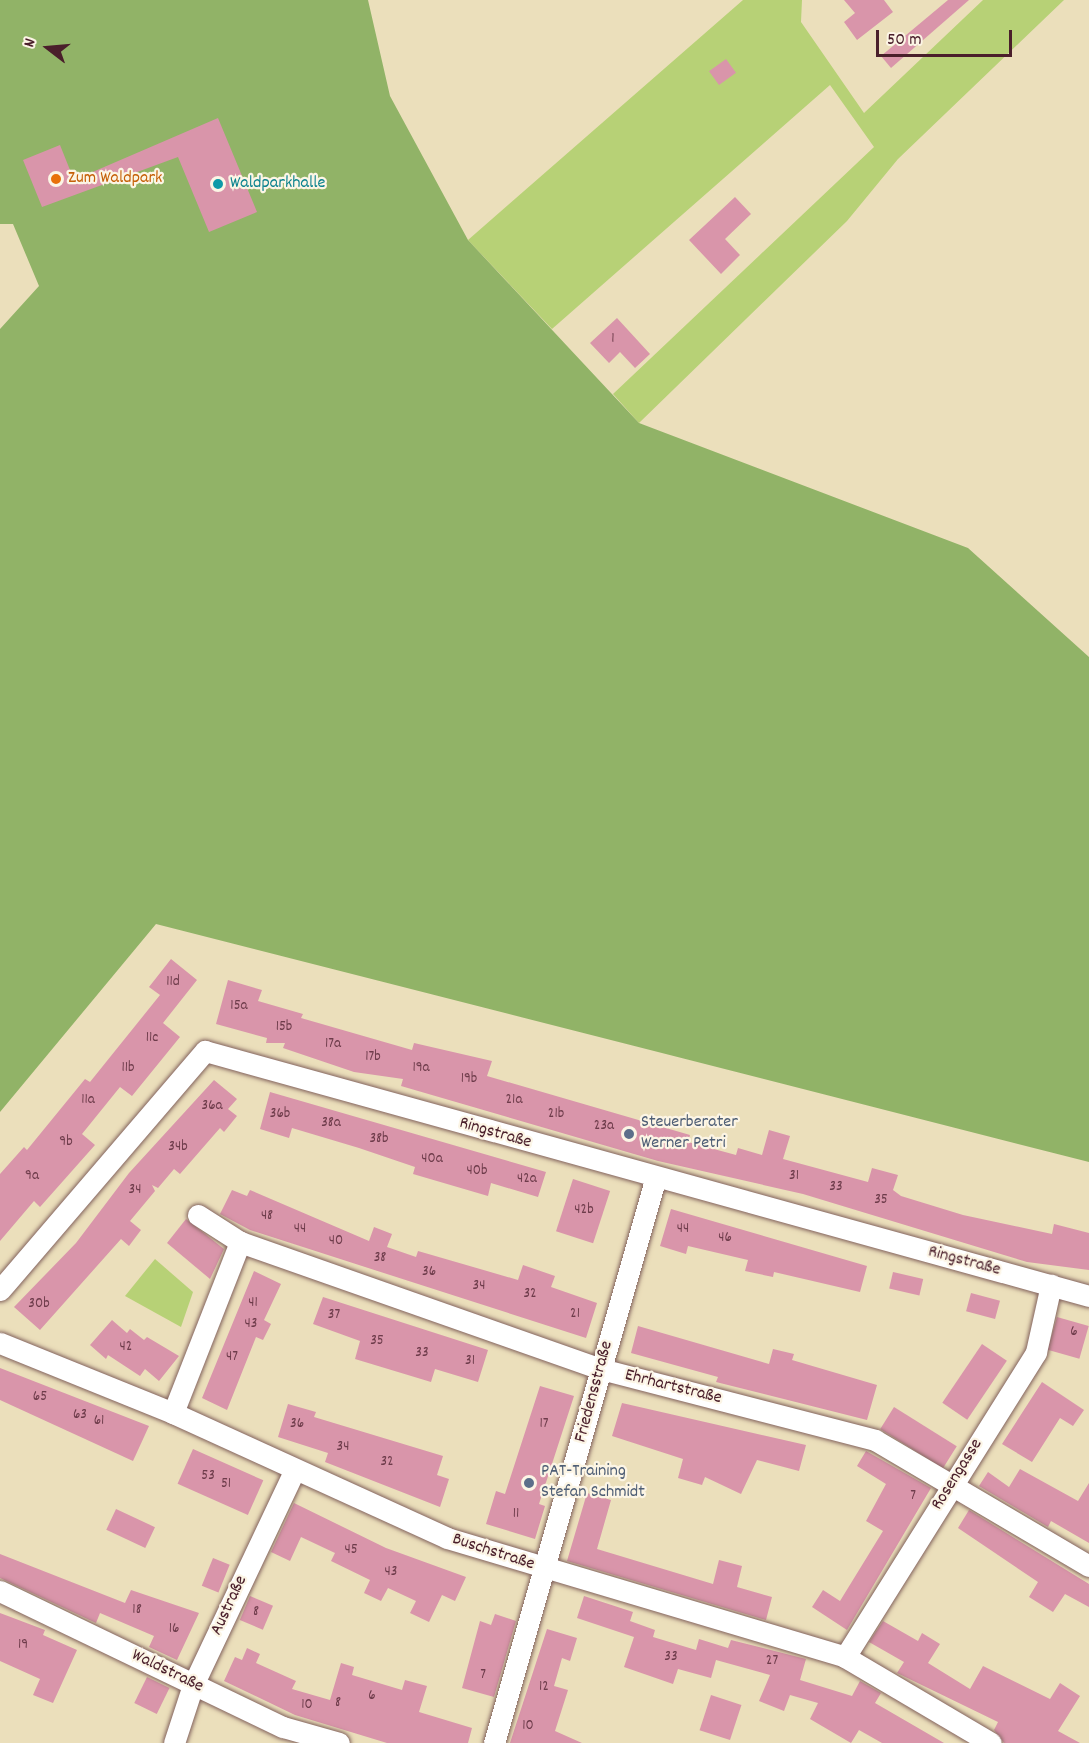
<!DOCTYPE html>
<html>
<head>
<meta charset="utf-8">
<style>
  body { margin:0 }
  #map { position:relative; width:1089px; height:1743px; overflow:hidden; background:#ebdfbb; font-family:Dekko,sans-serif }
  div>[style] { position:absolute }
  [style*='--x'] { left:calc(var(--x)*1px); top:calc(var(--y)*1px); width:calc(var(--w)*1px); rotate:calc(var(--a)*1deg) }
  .green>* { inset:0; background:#b7d176 }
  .forest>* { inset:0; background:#91b367 }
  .building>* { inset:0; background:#d995aa; transform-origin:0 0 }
  .roads { filter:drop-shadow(0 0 2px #82625d) drop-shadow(0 0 2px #82625d) }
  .street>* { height:21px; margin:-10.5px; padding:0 10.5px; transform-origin:10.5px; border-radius:10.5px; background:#fff }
  .dots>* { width:16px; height:16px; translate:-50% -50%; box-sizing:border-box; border:3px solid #fcf5e5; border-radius:50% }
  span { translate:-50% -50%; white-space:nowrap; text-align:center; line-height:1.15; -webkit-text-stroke:4.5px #fcf5e5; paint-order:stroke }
  .number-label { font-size:15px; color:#6e3c4b }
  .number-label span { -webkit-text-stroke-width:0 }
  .food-label { font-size:18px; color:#c56008 }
  .left { translate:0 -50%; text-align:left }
  .culture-label { font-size:18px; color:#0d838f }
  .service-label { font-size:18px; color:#4e5e75 }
  .street-label { font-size:18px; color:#4a1f2b }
  .north { position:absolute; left:18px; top:18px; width:60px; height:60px; -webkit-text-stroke:4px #fcf5e5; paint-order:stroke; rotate:286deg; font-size:16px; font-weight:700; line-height:24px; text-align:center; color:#4a1f2b }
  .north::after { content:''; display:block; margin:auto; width:21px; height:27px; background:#4a1f2b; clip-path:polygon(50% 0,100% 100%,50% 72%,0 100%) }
  .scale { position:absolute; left:876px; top:30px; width:136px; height:27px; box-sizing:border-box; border:3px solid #4a1f2b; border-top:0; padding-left:8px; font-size:18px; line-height:21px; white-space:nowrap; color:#4a1f2b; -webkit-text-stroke:4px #fcf5e5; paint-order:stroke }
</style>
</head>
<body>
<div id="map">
  <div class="green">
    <i style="clip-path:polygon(743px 0,802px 0,801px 22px,864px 113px,983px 0,1064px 0,898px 159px,847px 221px,639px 423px,613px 394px,874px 147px,830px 85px,552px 329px,468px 240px)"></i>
    <i style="clip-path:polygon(155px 1259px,193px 1292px,181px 1327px,125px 1296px)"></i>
  </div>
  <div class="forest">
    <i style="clip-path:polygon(0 0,368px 0,390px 96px,468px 240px,639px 423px,968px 548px,1089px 657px,1089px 1162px,156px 924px,0 1112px,0 329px,39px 286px,13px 224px,0 224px)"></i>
  </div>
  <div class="building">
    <i style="clip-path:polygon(844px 0,884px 0,893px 12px,857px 40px,844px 22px,855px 13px)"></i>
    <i style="clip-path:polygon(948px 0,969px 0,891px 68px,881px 56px)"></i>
    <i style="left:726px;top:59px;width:17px;height:21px;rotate:54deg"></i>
    <i style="clip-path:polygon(218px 118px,257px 212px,209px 232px,178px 157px,42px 207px,23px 160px,60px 145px,74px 180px)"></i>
    <i style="clip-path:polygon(735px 197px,751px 214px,725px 239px,740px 255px,721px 274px,689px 240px)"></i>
    <i style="clip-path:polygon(617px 318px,650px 354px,635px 368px,620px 352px,609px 363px,590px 343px)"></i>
    <i style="clip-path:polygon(171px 959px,197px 980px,163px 1023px,180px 1037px,132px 1096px,120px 1087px,82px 1134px,95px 1145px,40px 1207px,34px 1201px,0 1241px,0 1174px,24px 1147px,27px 1150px,85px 1079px,90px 1082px,160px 995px,149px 987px)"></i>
    <i style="clip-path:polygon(228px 980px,262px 990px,258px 1001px,303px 1014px,301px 1018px,412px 1050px,414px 1043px,492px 1061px,487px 1076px,690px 1135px,688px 1142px,736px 1155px,738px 1148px,762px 1155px,769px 1130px,790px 1136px,783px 1159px,868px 1182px,872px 1168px,898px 1175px,893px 1190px,901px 1196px,963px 1215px,1052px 1234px,1054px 1224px,1089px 1233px,1089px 1270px,1027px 1262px,803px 1194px,658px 1161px,401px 1086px,403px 1079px,354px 1072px,283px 1048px,285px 1043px,266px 1043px,267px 1038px,216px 1024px)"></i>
    <i style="clip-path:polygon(214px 1080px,237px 1099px,228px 1109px,237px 1116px,224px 1132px,220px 1128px,180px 1174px,174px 1169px,158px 1188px,152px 1185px,155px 1191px,130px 1221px,141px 1230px,129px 1246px,121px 1239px,40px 1330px,14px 1307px,76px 1243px,129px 1173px)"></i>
    <i style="clip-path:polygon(270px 1092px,546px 1172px,538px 1197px,491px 1183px,488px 1196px,413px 1174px,415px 1167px,359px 1148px,292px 1128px,289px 1138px,260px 1129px)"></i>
    <i style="left:573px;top:1179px;width:39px;height:55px;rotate:18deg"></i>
    <i style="clip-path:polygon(232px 1190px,247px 1196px,250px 1190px,369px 1241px,374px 1227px,392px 1234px,387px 1247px,416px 1257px,418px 1251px,518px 1280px,523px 1265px,555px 1276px,551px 1287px,597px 1303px,586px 1338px,250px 1230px,220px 1214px)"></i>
    <i style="clip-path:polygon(671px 1209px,867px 1266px,860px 1292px,774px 1272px,773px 1277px,745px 1271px,748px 1260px,688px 1246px,686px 1254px,660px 1246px)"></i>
    <i style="clip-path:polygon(186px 1219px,224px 1249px,210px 1279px,167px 1243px)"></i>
    <i style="clip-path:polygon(254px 1271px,281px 1284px,264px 1320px,271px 1324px,263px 1340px,256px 1337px,227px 1410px,202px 1398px)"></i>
    <i style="left:893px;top:1272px;width:31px;height:17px;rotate:13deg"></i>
    <i style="left:971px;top:1293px;width:30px;height:19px;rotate:15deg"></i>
    <i style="clip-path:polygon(323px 1297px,488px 1350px,478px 1382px,435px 1369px,431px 1382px,355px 1359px,360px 1341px,313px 1324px)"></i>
    <i style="left:1057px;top:1317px;width:33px;height:34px;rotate:16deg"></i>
    <i style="clip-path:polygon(112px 1320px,127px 1333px,130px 1329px,144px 1340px,147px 1337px,179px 1356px,159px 1381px,145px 1369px,140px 1376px,108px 1355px,106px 1359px,90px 1345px)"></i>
    <i style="clip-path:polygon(638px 1326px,769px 1364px,773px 1349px,794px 1354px,792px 1360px,877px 1385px,867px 1420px,716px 1382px,718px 1377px,631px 1353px)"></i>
    <i style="left:982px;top:1344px;width:30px;height:71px;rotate:34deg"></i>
    <i style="clip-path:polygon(0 1368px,149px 1426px,133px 1461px,0 1400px)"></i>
    <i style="clip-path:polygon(1042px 1382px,1084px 1410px,1073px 1426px,1060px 1418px,1032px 1462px,1002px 1444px)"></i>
    <i style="clip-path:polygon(540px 1386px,574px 1396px,539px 1504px,545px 1506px,535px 1539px,486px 1524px,496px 1491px,505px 1494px)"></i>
    <i style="clip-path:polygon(622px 1403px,806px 1445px,799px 1471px,757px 1460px,741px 1494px,705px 1477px,702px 1485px,678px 1478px,683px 1459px,612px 1436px)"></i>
    <i style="clip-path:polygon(288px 1404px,316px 1412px,314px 1417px,443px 1456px,437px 1475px,449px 1479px,440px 1507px,325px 1462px,328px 1453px,278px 1437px)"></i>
    <i style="left:894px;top:1407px;width:74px;height:26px;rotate:32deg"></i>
    <i style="left:193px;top:1449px;width:77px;height:38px;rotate:24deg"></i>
    <i style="clip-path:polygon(866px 1451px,931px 1488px,847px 1630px,812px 1607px,823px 1590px,840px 1601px,883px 1531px,866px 1521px,886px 1484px,857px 1466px)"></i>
    <i style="clip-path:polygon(1020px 1469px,1078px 1501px,1089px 1483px,1089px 1543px,1051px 1521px,1048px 1527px,979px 1486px,988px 1472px,1009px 1487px)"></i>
    <i style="clip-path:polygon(587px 1493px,611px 1500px,597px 1549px,713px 1584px,719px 1560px,742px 1566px,737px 1587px,772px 1597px,766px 1620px,567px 1561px)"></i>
    <i style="clip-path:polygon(294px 1503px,386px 1548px,466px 1577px,455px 1601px,442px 1595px,429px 1622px,410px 1613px,416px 1601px,388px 1588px,381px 1601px,364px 1593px,370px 1580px,331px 1561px,335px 1553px,301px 1537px,290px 1561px,271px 1552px)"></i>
    <i style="left:116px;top:1509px;width:43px;height:23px;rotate:25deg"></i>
    <i style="clip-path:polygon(969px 1510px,1089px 1584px,1089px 1607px,1065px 1594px,1053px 1612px,1029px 1597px,1038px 1582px,958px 1528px)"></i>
    <i style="clip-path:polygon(0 1554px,125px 1603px,131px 1590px,199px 1613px,177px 1660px,149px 1647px,154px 1636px,100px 1613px,96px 1623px,0 1578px)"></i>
    <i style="left:213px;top:1558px;width:18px;height:30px;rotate:22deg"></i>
    <i style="left:250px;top:1596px;width:25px;height:26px;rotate:23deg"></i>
    <i style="clip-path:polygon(584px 1596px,633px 1612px,630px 1621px,655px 1630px,653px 1637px,696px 1650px,699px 1639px,728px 1648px,731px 1640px,806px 1659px,800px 1680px,852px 1696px,860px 1681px,881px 1693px,875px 1703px,944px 1743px,882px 1743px,859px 1730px,851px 1743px,810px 1719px,818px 1703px,790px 1695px,784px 1711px,759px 1701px,770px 1675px,716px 1660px,711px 1678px,678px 1669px,673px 1684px,624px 1667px,634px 1637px,577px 1618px)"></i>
    <i style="clip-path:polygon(0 1613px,45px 1630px,43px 1635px,77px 1650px,53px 1703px,33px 1695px,40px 1679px,0 1661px)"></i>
    <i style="clip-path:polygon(495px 1614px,516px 1621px,494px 1697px,462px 1688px,480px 1621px,491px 1625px)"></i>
    <i style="clip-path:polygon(883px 1621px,918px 1641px,922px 1633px,940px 1644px,928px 1663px,970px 1689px,983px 1666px,1050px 1699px,1060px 1683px,1080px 1696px,1058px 1731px,1080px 1743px,1004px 1743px,994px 1730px,998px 1722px,897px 1673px,904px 1662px,869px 1642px)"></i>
    <i style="clip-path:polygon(547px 1629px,577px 1638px,570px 1661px,562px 1658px,554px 1686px,568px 1690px,555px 1731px,582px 1743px,510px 1743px)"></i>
    <i style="clip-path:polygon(247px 1648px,260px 1654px,256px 1663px,296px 1681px,292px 1689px,330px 1700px,341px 1663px,354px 1667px,352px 1675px,402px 1690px,405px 1680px,427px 1686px,419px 1712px,472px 1728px,468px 1743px,387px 1743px,295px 1715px,224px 1681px,235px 1657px,242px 1660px)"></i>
    <i style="left:147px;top:1677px;width:25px;height:29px;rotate:26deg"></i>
    <i style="left:711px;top:1695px;width:32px;height:37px;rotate:18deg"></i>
  </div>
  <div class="roads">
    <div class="street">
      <i style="--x:198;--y:1215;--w:50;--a:32.7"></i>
      <i style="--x:0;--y:1290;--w:315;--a:-49.4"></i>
      <i style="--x:205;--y:1051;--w:917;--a:15.49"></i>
      <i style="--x:0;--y:1343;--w:187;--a:22"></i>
      <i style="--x:173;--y:1413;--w:301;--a:24.5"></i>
      <i style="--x:447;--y:1538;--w:415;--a:16.6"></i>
      <i style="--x:845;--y:1657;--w:169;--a:30.5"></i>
      <i style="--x:173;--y:1413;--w:184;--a:-68.6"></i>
      <i style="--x:240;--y:1242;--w:383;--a:19.4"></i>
      <i style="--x:601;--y:1369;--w:283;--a:14.5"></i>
      <i style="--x:875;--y:1440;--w:248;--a:30.5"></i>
      <i style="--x:0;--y:1591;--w:314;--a:25.7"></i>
      <i style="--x:283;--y:1727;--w:58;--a:15.9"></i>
      <i style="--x:845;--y:1657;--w:360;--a:-57.9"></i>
      <i style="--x:1036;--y:1352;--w:69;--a:-77.4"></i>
      <i style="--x:174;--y:1743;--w:61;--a:-71.9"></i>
      <i style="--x:193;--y:1685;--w:237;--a:-64.7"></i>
      <i style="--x:494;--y:1743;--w:586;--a:-74.04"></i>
    </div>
  </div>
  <div class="dots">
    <i style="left:56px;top:179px;background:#e8710a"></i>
    <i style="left:218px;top:184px;background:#0f9aa8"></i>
    <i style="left:629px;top:1134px;background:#5c6f8a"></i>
    <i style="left:529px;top:1483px;background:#5c6f8a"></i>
  </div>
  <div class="number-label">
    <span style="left:613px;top:340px">1</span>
    <span style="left:173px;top:983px">11d</span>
    <span style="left:239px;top:1007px">15a</span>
    <span style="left:284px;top:1028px">15b</span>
    <span style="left:152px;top:1039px">11c</span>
    <span style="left:333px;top:1045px">17a</span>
    <span style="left:373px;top:1058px">17b</span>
    <span style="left:128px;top:1069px">11b</span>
    <span style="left:421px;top:1069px">19a</span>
    <span style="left:469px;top:1080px">19b</span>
    <span style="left:88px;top:1101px">11a</span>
    <span style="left:514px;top:1101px">21a</span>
    <span style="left:212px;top:1107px">36a</span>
    <span style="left:280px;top:1115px">36b</span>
    <span style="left:556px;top:1115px">21b</span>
    <span style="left:331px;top:1124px">38a</span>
    <span style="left:604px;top:1127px">23a</span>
    <span style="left:379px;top:1140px">38b</span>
    <span style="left:66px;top:1143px">9b</span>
    <span style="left:178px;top:1148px">34b</span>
    <span style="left:432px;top:1160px">40a</span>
    <span style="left:477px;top:1172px">40b</span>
    <span style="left:32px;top:1177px">9a</span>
    <span style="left:794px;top:1177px">31</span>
    <span style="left:527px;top:1180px">42a</span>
    <span style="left:836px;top:1188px">33</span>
    <span style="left:135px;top:1191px">34</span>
    <span style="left:881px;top:1201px">35</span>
    <span style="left:584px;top:1211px">42b</span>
    <span style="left:267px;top:1217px">48</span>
    <span style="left:300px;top:1230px">44</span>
    <span style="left:683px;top:1230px">44</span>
    <span style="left:725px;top:1239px">46</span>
    <span style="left:336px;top:1242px">40</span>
    <span style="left:380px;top:1259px">38</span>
    <span style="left:429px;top:1273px">36</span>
    <span style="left:479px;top:1287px">34</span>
    <span style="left:530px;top:1295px">32</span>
    <span style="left:253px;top:1304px">41</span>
    <span style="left:39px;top:1305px">30b</span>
    <span style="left:575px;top:1315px">21</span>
    <span style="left:334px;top:1316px">37</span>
    <span style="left:251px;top:1325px">43</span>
    <span style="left:1074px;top:1333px">6</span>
    <span style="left:377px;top:1342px">35</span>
    <span style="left:126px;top:1348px">42</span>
    <span style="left:422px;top:1354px">33</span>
    <span style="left:232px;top:1358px">47</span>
    <span style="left:470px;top:1362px">31</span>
    <span style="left:40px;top:1398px">65</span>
    <span style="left:80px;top:1416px">63</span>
    <span style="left:99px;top:1422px">61</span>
    <span style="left:297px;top:1425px">36</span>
    <span style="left:544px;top:1425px">17</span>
    <span style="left:343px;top:1448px">34</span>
    <span style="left:387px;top:1463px">32</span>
    <span style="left:208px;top:1477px">53</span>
    <span style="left:226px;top:1485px">51</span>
    <span style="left:913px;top:1497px">7</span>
    <span style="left:516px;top:1515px">11</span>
    <span style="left:351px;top:1551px">45</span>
    <span style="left:391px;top:1573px">43</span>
    <span style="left:137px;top:1611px">18</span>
    <span style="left:256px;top:1613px">8</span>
    <span style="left:174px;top:1630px">16</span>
    <span style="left:23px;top:1646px">19</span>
    <span style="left:671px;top:1658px">33</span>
    <span style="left:772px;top:1662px">27</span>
    <span style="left:483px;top:1676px">7</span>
    <span style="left:544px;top:1688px">12</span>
    <span style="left:372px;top:1697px">6</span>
    <span style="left:338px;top:1704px">8</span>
    <span style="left:307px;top:1706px">10</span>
    <span style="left:528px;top:1727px">10</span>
  </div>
  <div class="food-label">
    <span class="left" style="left:68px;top:179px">Zum Waldpark</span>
  </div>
  <div class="culture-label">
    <span class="left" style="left:230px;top:184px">Waldparkhalle</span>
  </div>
  <div class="service-label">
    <span class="left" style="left:641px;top:1134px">Steuerberater<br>Werner Petri</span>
    <span class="left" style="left:541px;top:1483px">PAT-Training<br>Stefan Schmidt</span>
  </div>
  <div class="street-label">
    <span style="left:495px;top:1134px;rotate:16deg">Ringstraße</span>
    <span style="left:964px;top:1262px;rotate:15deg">Ringstraße</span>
    <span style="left:673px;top:1388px;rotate:14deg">Ehrhartstraße</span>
    <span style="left:595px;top:1392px;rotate:-75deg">Friedensstraße</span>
    <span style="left:958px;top:1475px;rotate:-58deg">Rosengasse</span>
    <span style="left:493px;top:1553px;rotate:18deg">Buschstraße</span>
    <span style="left:230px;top:1606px;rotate:-65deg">Austraße</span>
    <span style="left:167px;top:1672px;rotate:26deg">Waldstraße</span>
  </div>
  <div class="north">N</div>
  <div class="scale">50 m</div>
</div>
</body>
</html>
